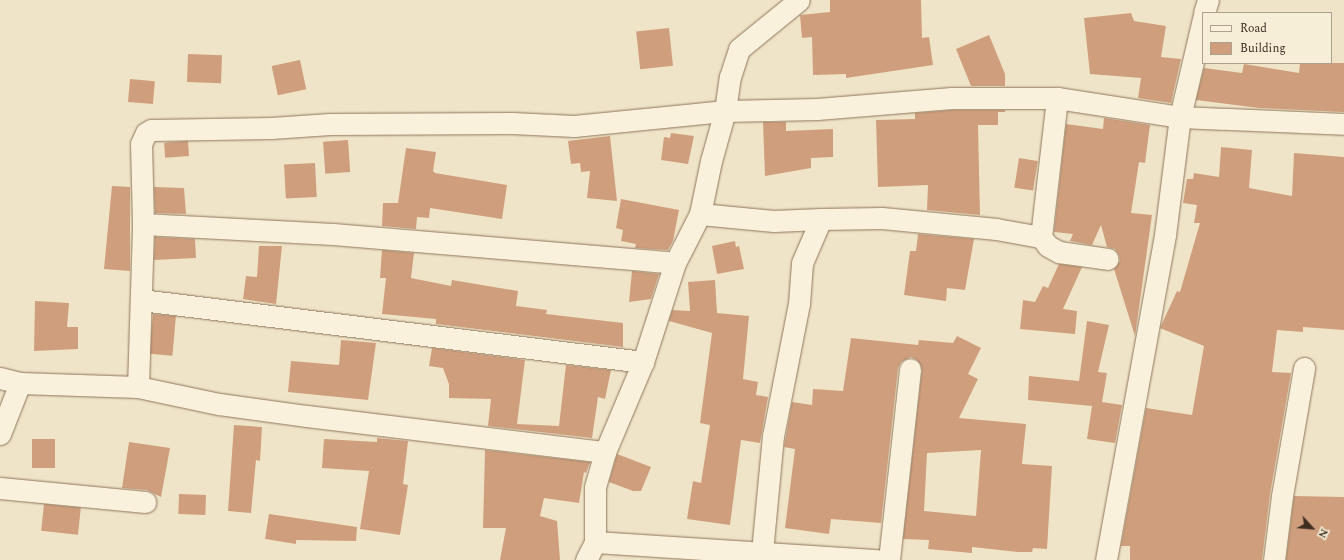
<!DOCTYPE html>
<html>
<head>
<meta charset="utf-8">
<style>
  body { margin:0 }
  #map { position:relative; width:1344px; height:560px; overflow:hidden; background:#f0e4c8; font-family:Spectral,serif }
  div>[style] { position:absolute }
  [style*='--x'] { left:calc(var(--x)*1px); top:calc(var(--y)*1px); width:calc(var(--w)*1px); rotate:calc(var(--a)*1deg) }
  .building>* { inset:0; background:#cf9f7d; transform-origin:0 0 }
  .roads { filter:drop-shadow(0 0 1px #8d765c) drop-shadow(0 0 1px #8d765c) }
  .street>* { height:21px; margin:-10.5px; padding:0 10.5px; transform-origin:10.5px; border-radius:10.5px; background:#faf1dc }
  span { translate:-50% -50%; white-space:nowrap; text-align:center; line-height:1.15; -webkit-text-stroke:3.5px #f7eed8; paint-order:stroke }
  .legend { position:absolute; left:1202px; top:12px; width:130px; height:52px; box-sizing:border-box; background:#f7eed8; border:1px solid #ada18e; margin:0; padding:5px 7px; list-style:none; font-size:12px; color:#3d2e20 }
  .legend li { display:flex; align-items:center; gap:8px; height:20px }
  .legend b { width:20px; border:1px solid #ada18e }
  .north { position:absolute; left:1292px; top:508px; width:40px; height:40px; -webkit-text-stroke:3px #f7eed8; paint-order:stroke; rotate:116deg; font-size:11px; font-weight:700; line-height:16px; text-align:center; color:#3d2e20 }
  .north::after { content:''; display:block; margin:auto; width:14px; height:18px; background:#3d2e20; clip-path:polygon(50% 0,100% 100%,50% 72%,0 100%) }
</style>
</head>
<body>
<div id="map">
  <div class="building">
    <i style="clip-path:polygon(830px 0,921px 0,922px 38px,929px 37px,933px 65px,846px 78px,846px 74px,813px 75px,812px 37px,802px 38px,800px 15px,830px 12px)"></i>
    <i style="clip-path:polygon(1131px 13px,1134px 21px,1166px 26px,1161px 57px,1181px 59px,1171px 103px,1138px 98px,1141px 78px,1090px 74px,1084px 18px)"></i>
    <i style="left:669px;top:28px;width:38px;height:33px;rotate:84deg"></i>
    <i style="clip-path:polygon(989px 35px,1005px 74px,1005px 86px,971px 86px,956px 49px)"></i>
    <i style="left:188px;top:54px;width:34px;height:28px;rotate:2deg"></i>
    <i style="left:300px;top:60px;width:30px;height:29px;rotate:78deg"></i>
    <i style="clip-path:polygon(1300px 63px,1344px 63px,1344px 112px,1259px 108px,1196px 100px,1204px 68px,1242px 73px,1244px 64px,1299px 73px)"></i>
    <i style="left:130px;top:79px;width:25px;height:23px;rotate:5deg"></i>
    <i style="clip-path:polygon(952px 110px,1005px 110px,1005px 112px,998px 112px,998px 125px,978px 125px,980px 215px,927px 210px,928px 185px,878px 187px,876px 120px,915px 119px,915px 113px)"></i>
    <i style="clip-path:polygon(1104px 118px,1150px 125px,1145px 163px,1139px 162px,1131px 213px,1152px 215px,1135px 336px,1114px 269px,1120px 261px,1119px 255px,1115px 249px,1107px 247px,1101px 225px,1092px 245px,1070px 241px,1073px 234px,1054px 232px,1066px 124px,1103px 129px)"></i>
    <i style="clip-path:polygon(763px 122px,786px 122px,786px 131px,833px 129px,833px 157px,811px 158px,811px 168px,765px 176px)"></i>
    <i style="clip-path:polygon(671px 133px,694px 136px,688px 164px,661px 160px,664px 137px,670px 138px)"></i>
    <i style="clip-path:polygon(610px 136px,617px 201px,587px 198px,590px 171px,581px 172px,580px 163px,571px 164px,568px 141px)"></i>
    <i style="left:348px;top:140px;width:32px;height:25px;rotate:86deg"></i>
    <i style="left:188px;top:141px;width:15px;height:24px;rotate:86deg"></i>
    <i style="clip-path:polygon(1221px 147px,1252px 150px,1249px 188px,1292px 196px,1294px 153px,1344px 157px,1344px 330px,1303px 327px,1303px 332px,1277px 330px,1272px 372px,1291px 373px,1270px 494px,1262px 560px,1130px 560px,1130px 546px,1121px 546px,1146px 408px,1192px 415px,1204px 346px,1160px 328px,1177px 291px,1180px 292px,1200px 223px,1194px 223px,1197px 205px,1183px 203px,1187px 179px,1193px 179px,1194px 173px,1219px 177px)"></i>
    <i style="clip-path:polygon(406px 148px,436px 152px,433px 171px,435px 173px,507px 185px,502px 219px,430px 208px,429px 218px,417px 217px,416px 229px,382px 226px,383px 203px,398px 203px)"></i>
    <i style="left:1019px;top:158px;width:19px;height:30px;rotate:9deg"></i>
    <i style="left:315px;top:163px;width:34px;height:31px;rotate:87deg"></i>
    <i style="clip-path:polygon(112px 186px,130px 187px,130px 271px,104px 269px)"></i>
    <i style="clip-path:polygon(154px 187px,184px 188px,186px 214px,155px 213px)"></i>
    <i style="clip-path:polygon(621px 199px,679px 210px,673px 241px,668px 250px,635px 248px,636px 244px,621px 241px,623px 230px,616px 228px)"></i>
    <i style="clip-path:polygon(918px 234px,974px 239px,965px 290px,947px 288px,946px 301px,904px 295px,910px 251px,916px 251px)"></i>
    <i style="clip-path:polygon(155px 237px,195px 239px,196px 258px,154px 260px)"></i>
    <i style="clip-path:polygon(735px 241px,736px 247px,739px 246px,744px 269px,717px 274px,712px 246px)"></i>
    <i style="clip-path:polygon(259px 246px,282px 246px,276px 304px,243px 299px,246px 276px,257px 277px)"></i>
    <i style="clip-path:polygon(382px 250px,414px 253px,411px 278px,451px 286px,452px 280px,518px 291px,516px 306px,547px 310px,546px 314px,623px 323px,623px 347px,436px 324px,436px 319px,382px 314px,386px 278px,380px 278px)"></i>
    <i style="clip-path:polygon(1059px 264px,1082px 267px,1063px 309px,1077px 311px,1075px 334px,1020px 329px,1023px 300px,1035px 302px,1043px 286px,1048px 288px)"></i>
    <i style="clip-path:polygon(632px 271px,659px 274px,651px 299px,629px 302px)"></i>
    <i style="clip-path:polygon(715px 280px,717px 313px,749px 316px,743px 379px,758px 382px,756px 395px,768px 397px,760px 443px,741px 440px,730px 525px,687px 519px,693px 481px,701px 483px,710px 425px,700px 423px,712px 333px,669px 321px,672px 310px,690px 311px,688px 282px)"></i>
    <i style="clip-path:polygon(35px 301px,69px 303px,67px 327px,78px 327px,78px 349px,34px 351px)"></i>
    <i style="left:153px;top:314px;width:23px;height:40px;rotate:5deg"></i>
    <i style="clip-path:polygon(1087px 321px,1109px 325px,1098px 372px,1107px 373px,1102px 402px,1122px 405px,1115px 443px,1087px 439px,1092px 406px,1028px 400px,1029px 376px,1079px 381px)"></i>
    <i style="clip-path:polygon(evenodd,957px 336px,981px 348px,968px 374px,978px 379px,959px 418px,1026px 424px,1022px 464px,1052px 466px,1047px 549px,1033px 548px,1032px 552px,1018px 552px,972px 547px,972px 553px,928px 549px,929px 540px,903px 539px,922px 370px,917px 360px,911px 357px,901px 362px,898px 368px,881px 523px,831px 519px,829px 534px,785px 528px,795px 449px,784px 447px,792px 402px,812px 405px,813px 389px,843px 391px,851px 338px,918px 345px,919px 340px,953px 343px,957px 336px,981px 450px,976px 516px,924px 511px,927px 453px,981px 450px)"></i>
    <i style="clip-path:polygon(341px 340px,376px 343px,368px 400px,288px 392px,291px 361px,339px 365px)"></i>
    <i style="clip-path:polygon(432px 348px,525px 360px,517px 424px,559px 426px,566px 365px,611px 370px,605px 399px,598px 397px,592px 438px,488px 426px,491px 399px,449px 398px,449px 384px,443px 368px,429px 366px)"></i>
    <i style="clip-path:polygon(234px 425px,262px 427px,260px 461px,256px 460px,251px 513px,228px 511px)"></i>
    <i style="clip-path:polygon(377px 438px,408px 441px,403px 484px,408px 485px,400px 535px,360px 529px,369px 471px,322px 468px,324px 439px,377px 442px)"></i>
    <i style="left:32px;top:439px;width:23px;height:29px"></i>
    <i style="clip-path:polygon(129px 442px,170px 448px,161px 497px,147px 490px,122px 488px)"></i>
    <i style="clip-path:polygon(485px 450px,590px 462px,586px 473px,584px 472px,579px 503px,544px 498px,540px 516px,557px 521px,560px 560px,500px 560px,506px 528px,483px 528px)"></i>
    <i style="clip-path:polygon(617px 454px,651px 467px,641px 491px,633px 491px,609px 482px)"></i>
    <i style="left:179px;top:494px;width:27px;height:20px;rotate:2deg"></i>
    <i style="clip-path:polygon(1294px 496px,1344px 497px,1344px 560px,1286px 560px)"></i>
    <i style="left:44px;top:504px;width:37px;height:27px;rotate:6deg"></i>
    <i style="clip-path:polygon(269px 514px,357px 527px,356px 541px,296px 540px,296px 544px,265px 539px)"></i>
  </div>
  <div class="roads">
    <div class="street">
      <i style="--x:1204;--y:13;--w:14;--a:-73"></i>
      <i style="--x:700;--y:214;--w:74;--a:5.4"></i>
      <i style="--x:774;--y:221;--w:47;--a:-2.4"></i>
      <i style="--x:143;--y:224;--w:190;--a:3"></i>
      <i style="--x:333;--y:234;--w:343;--a:4.8"></i>
      <i style="--x:1041;--y:237;--w:11;--a:52"></i>
      <i style="--x:1048;--y:246;--w:13;--a:29"></i>
      <i style="--x:1059;--y:252;--w:49;--a:8.1"></i>
      <i style="--x:141;--y:300;--w:506;--a:7.04"></i>
      <i style="--x:0;--y:378;--w:21;--a:14"></i>
      <i style="--x:20;--y:383;--w:118;--a:1.9"></i>
      <i style="--x:138;--y:387;--w:83;--a:11.9"></i>
      <i style="--x:219;--y:404;--w:89;--a:7.8"></i>
      <i style="--x:307;--y:416;--w:300;--a:6.9"></i>
      <i style="--x:138;--y:387;--w:163;--a:-88.2"></i>
      <i style="--x:143;--y:224;--w:80;--a:-91.4"></i>
      <i style="--x:141;--y:144;--w:12;--a:-66"></i>
      <i style="--x:146;--y:133;--w:6;--a:-31"></i>
      <i style="--x:151;--y:130;--w:120;--a:-1"></i>
      <i style="--x:271;--y:128;--w:59;--a:-3.9"></i>
      <i style="--x:330;--y:124;--w:182;--a:-0.3"></i>
      <i style="--x:512;--y:123;--w:62;--a:2.8"></i>
      <i style="--x:574;--y:126;--w:152;--a:-5.7"></i>
      <i style="--x:725;--y:111;--w:34;--a:-82"></i>
      <i style="--x:730;--y:77;--w:29;--a:-72"></i>
      <i style="--x:739;--y:49;--w:77;--a:-39.2"></i>
      <i style="--x:0;--y:434;--w:55;--a:-68.6"></i>
      <i style="--x:0;--y:488;--w:146;--a:5.5"></i>
      <i style="--x:595;--y:542;--w:283;--a:3.7"></i>
      <i style="--x:762;--y:552;--w:117;--a:-84.6"></i>
      <i style="--x:773;--y:436;--w:135;--a:-78.9"></i>
      <i style="--x:799;--y:304;--w:41;--a:-85.8"></i>
      <i style="--x:802;--y:263;--w:48;--a:-66.6"></i>
      <i style="--x:821;--y:219;--w:61;--a:-0.9"></i>
      <i style="--x:882;--y:218;--w:115;--a:5.5"></i>
      <i style="--x:996;--y:229;--w:46;--a:10.1"></i>
      <i style="--x:1041;--y:237;--w:140;--a:-83.4"></i>
      <i style="--x:586;--y:560;--w:20;--a:-63"></i>
      <i style="--x:595;--y:542;--w:55;--a:-90"></i>
      <i style="--x:595;--y:487;--w:36;--a:-74"></i>
      <i style="--x:605;--y:452;--w:98;--a:-67.1"></i>
      <i style="--x:643;--y:362;--w:104;--a:-72.1"></i>
      <i style="--x:675;--y:263;--w:55;--a:-63"></i>
      <i style="--x:700;--y:214;--w:54;--a:-78.3"></i>
      <i style="--x:711;--y:161;--w:52;--a:-74.4"></i>
      <i style="--x:725;--y:111;--w:92;--a:-1.2"></i>
      <i style="--x:817;--y:109;--w:135;--a:-4.7"></i>
      <i style="--x:952;--y:98;--w:105;--a:0"></i>
      <i style="--x:1057;--y:98;--w:124;--a:8.8"></i>
      <i style="--x:1180;--y:117;--w:164;--a:2.4"></i>
      <i style="--x:889;--y:560;--w:192;--a:-83.7"></i>
      <i style="--x:1106;--y:560;--w:330;--a:-79.7"></i>
      <i style="--x:1165;--y:235;--w:119;--a:-82.8"></i>
      <i style="--x:1180;--y:117;--w:101;--a:-76.8"></i>
      <i style="--x:1274;--y:560;--w:64;--a:-82.9"></i>
      <i style="--x:1282;--y:496;--w:130;--a:-80.2"></i>
    </div>
  </div>
  <ul class="legend">
  <li><b style="height:5px;background:#faf1dc"></b>Road</li>
  <li><b style="height:11px;background:#cf9f7d"></b>Building</li>
  </ul>
  <div class="north">N</div>
</div>
</body>
</html>
